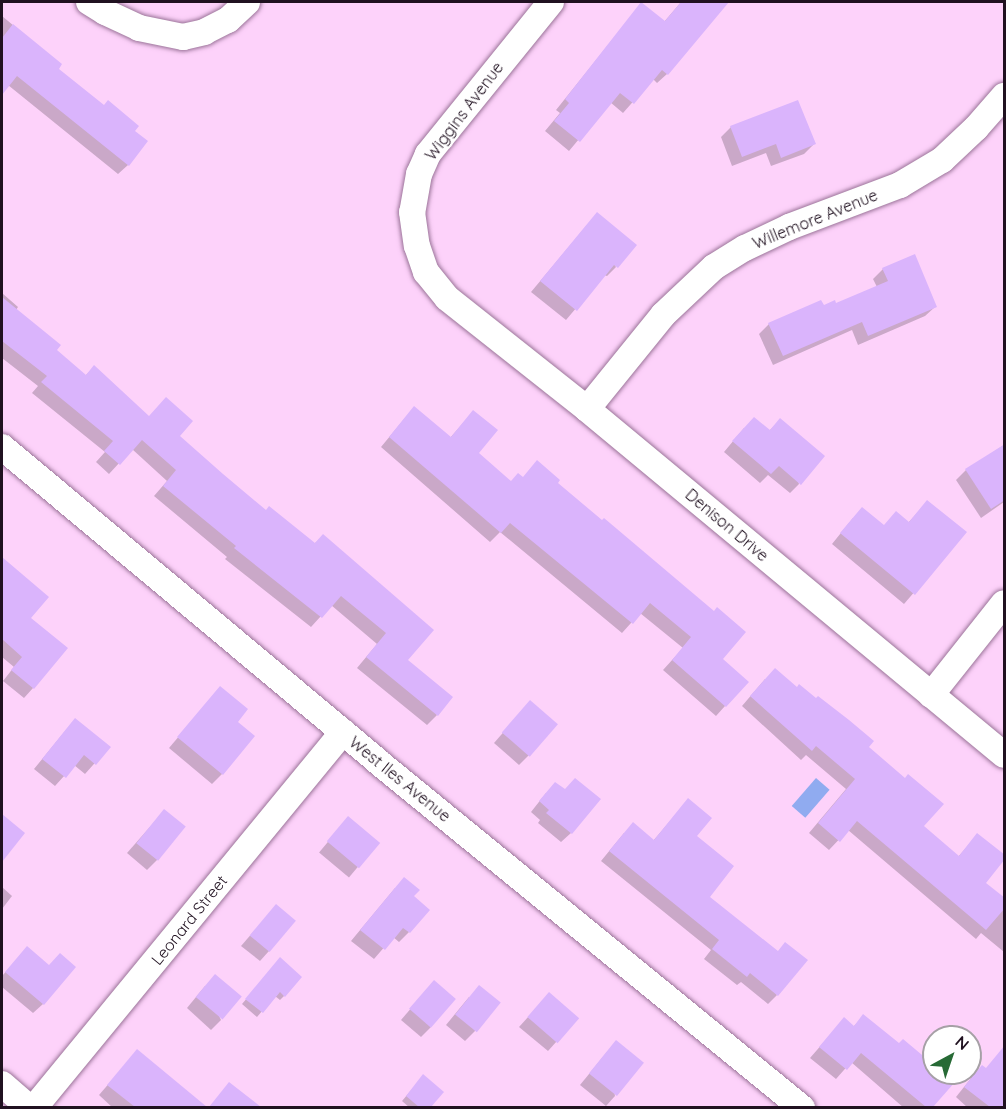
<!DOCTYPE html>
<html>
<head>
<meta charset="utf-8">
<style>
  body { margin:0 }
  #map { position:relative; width:1006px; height:1109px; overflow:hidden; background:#fdd2fa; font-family:Quicksand,sans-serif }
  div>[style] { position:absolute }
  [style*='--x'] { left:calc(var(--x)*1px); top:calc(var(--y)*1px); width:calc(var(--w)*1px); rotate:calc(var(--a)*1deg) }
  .water>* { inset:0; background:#90abf0; transform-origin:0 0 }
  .shadow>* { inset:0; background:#0003; transform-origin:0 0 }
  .building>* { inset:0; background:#dab4fc; transform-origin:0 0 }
  .roads { filter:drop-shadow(0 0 2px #9b7499) drop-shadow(0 0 2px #9b7499) }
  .minor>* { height:26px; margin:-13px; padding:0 13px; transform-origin:13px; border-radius:13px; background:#fff }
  span { translate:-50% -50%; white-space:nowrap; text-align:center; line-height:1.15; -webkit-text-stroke:4.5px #fff; paint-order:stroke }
  .street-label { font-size:16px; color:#201120 }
  .frame { position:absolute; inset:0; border:3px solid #201120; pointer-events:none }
  .north { position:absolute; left:922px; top:1025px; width:60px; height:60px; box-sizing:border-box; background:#fff; border:2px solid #a6a0a6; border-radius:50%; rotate:40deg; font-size:16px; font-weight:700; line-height:24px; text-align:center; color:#201120 }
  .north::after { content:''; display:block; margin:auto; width:21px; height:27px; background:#276a35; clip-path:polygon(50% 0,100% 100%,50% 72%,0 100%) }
</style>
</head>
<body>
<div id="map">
  <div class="water">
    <i style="left:816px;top:778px;width:18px;height:37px;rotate:41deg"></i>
  </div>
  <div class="shadow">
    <i style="clip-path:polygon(681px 2px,728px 2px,667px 74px,657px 83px,653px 79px,623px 113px,610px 102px,569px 151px,545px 131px,560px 113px,556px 110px,641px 4px,664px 22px)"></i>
    <i style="clip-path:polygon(2px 16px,60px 64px,57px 69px,133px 131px,128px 165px,118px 174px,8px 85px,2px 93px)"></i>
    <i style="clip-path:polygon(731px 127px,814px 144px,804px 154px,771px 166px,766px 153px,732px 166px,721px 137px)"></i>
    <i style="clip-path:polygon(588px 224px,616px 267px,607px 276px,604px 275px,566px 320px,531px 292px)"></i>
    <i style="clip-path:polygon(883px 269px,935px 307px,925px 316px,858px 345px,852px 330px,773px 365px,759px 334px,769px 324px,836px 304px,877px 287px,873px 279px)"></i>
    <i style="clip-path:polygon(2px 293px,18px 307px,16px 310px,55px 350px,85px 376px,94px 367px,148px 417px,178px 436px,265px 512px,314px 544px,323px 536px,406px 660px,437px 715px,427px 725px,357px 668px,377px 644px,331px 605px,311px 627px,225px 559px,227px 557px,154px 496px,167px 481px,132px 449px,109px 474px,96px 462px,105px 452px,32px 393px,38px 386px,2px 358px)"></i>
    <i style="clip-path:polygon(405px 418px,450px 438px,464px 422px,477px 453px,511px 482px,522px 479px,556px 483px,714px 613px,725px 706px,716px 716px,663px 670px,683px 648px,640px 613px,622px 633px,500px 532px,490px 542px,381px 447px)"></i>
    <i style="clip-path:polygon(780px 420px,799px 484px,790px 493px,768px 475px,760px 483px,724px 452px,744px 428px,769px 431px)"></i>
    <i style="clip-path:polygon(1004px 445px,1004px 502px,981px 518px,956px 480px,966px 470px)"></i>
    <i style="clip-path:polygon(927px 502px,965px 533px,904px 604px,832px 544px,853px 518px,883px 526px,908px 523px)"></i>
    <i style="clip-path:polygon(2px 559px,47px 597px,29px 618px,33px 688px,24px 698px,3px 681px,14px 667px,2px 657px)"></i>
    <i style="clip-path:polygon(765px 679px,867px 748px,922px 827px,958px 857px,977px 835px,983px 883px,1004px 900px,1004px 952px,981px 933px,976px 939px,848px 830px,829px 850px,809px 833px,846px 789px,806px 755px,801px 760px,742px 706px)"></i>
    <i style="clip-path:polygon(220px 688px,236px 722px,222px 774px,212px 784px,169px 748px)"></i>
    <i style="clip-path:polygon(521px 712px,529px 755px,519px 765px,494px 743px)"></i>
    <i style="clip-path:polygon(66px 730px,109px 747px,85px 774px,74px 765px,55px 786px,34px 769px)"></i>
    <i style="clip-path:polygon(564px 791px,571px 833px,561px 842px,538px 823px,540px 820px,531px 812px,546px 793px)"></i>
    <i style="clip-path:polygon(688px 800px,708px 897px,777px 995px,768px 1004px,741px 982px,737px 985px,704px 959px,711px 950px,601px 861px,624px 833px,653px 841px)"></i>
    <i style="clip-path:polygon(164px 811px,157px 860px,147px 870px,127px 853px)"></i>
    <i style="clip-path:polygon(2px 816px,23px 834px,2px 859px)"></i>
    <i style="left:348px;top:818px;width:39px;height:45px;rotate:40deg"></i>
    <i style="clip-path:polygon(2px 887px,12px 896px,2px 909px)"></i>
    <i style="clip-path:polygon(395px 888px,412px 896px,409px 932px,399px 942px,393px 937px,374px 959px,351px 941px)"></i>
    <i style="clip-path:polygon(276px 906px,269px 951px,260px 961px,241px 946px)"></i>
    <i style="clip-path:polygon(27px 948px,49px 967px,43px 1004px,33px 1013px,2px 987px,2px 976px)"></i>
    <i style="clip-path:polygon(276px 964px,284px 996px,280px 1000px,275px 996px,257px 1017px,242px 1004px)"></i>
    <i style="clip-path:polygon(205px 986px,221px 1020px,211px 1030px,187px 1008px)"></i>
    <i style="clip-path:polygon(425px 992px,431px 1027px,421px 1037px,401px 1020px)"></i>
    <i style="clip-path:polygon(549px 994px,557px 1041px,548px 1051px,519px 1027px)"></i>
    <i style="clip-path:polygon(469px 997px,475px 1031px,465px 1041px,446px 1025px)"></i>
    <i style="clip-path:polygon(864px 1016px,899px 1045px,934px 1067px,934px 1073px,942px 1073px,952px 1082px,931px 1108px,904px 1108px,851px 1062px,836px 1079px,810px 1058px,844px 1019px,853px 1027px)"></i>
    <i style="clip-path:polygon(137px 1051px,205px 1108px,113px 1108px,99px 1095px)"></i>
    <i style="clip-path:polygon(607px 1052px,615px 1096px,606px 1106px,580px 1085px)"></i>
    <i style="clip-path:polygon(985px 1070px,1004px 1073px,1004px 1108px,968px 1108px,956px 1097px,972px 1077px)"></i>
    <i style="clip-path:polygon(419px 1081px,442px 1092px,429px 1108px,410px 1108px,402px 1101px)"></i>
    <i style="clip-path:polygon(229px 1084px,250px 1101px,245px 1108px,209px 1108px)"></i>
  </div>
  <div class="building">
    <i style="clip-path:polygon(641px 2px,665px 21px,681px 2px,729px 2px,668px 75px,662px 70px,634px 104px,620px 93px,580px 142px,554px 121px,569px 103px,565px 99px)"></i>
    <i style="clip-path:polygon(13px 24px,62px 64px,59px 69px,104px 105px,108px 100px,139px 126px,135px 131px,148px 141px,129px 166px,17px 76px,2px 95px,2px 38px)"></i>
    <i style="clip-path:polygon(798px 100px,816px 144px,781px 158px,776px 144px,742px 157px,730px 126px)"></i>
    <i style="clip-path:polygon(597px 212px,637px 245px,618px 268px,614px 265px,577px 311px,540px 281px)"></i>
    <i style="clip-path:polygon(915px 254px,937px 307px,868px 336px,862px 322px,783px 356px,768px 323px,821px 300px,824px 305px,835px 300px,836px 303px,888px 281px,882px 268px)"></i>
    <i style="clip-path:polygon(2px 297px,61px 345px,57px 350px,86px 375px,94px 365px,149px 416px,166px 397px,193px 421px,180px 436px,223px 474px,266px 510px,269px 506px,315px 543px,323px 534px,434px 630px,408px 660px,453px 697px,438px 716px,366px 657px,386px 633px,341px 596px,322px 618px,234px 548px,236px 546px,163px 486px,176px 470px,142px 440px,120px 465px,104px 451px,113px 441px,41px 382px,47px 376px,2px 341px)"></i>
    <i style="clip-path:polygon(414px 406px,451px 437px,473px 410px,498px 430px,479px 453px,511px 481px,518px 473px,523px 477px,537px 460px,560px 480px,558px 483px,602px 520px,604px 518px,714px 611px,717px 607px,746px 632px,723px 659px,749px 682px,726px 707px,672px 660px,691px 637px,650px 603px,633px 624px,510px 523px,501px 533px,389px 437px)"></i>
    <i style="clip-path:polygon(754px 417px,770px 430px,780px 418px,825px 456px,801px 485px,779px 466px,771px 474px,732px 441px)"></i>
    <i style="clip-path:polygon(1005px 444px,1005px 500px,991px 509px,965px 469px)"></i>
    <i style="clip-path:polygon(927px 500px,967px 532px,915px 595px,840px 533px,862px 507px,884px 525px,896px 511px,909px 522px)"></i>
    <i style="clip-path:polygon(2px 557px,49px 597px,31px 618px,68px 648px,34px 689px,11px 670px,22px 657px,2px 639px)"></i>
    <i style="clip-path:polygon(775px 668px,797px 687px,799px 684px,816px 698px,818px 696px,849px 720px,874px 741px,869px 747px,905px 778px,908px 774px,944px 804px,924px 826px,959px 856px,977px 833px,1005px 855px,1005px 859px,986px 883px,1005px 898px,1005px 908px,986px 930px,857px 821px,840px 842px,818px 823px,855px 779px,816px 746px,812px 751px,750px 696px)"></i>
    <i style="clip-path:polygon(220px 686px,248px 709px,238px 722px,255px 736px,223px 775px,177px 737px)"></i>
    <i style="left:530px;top:700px;width:37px;height:43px;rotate:41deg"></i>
    <i style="clip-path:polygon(75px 718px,111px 747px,96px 765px,84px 755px,66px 778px,42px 759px)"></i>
    <i style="clip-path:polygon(575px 778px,601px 799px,572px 834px,546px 813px,549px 810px,539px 801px,555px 782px,565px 789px)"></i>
    <i style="clip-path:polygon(688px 798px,712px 818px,697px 836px,734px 866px,710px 897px,778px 951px,785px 942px,808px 960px,778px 996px,750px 973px,747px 977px,712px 949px,719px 940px,609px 851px,633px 822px,654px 840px)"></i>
    <i style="left:164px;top:809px;width:28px;height:44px;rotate:39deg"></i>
    <i style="clip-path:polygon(2px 814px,25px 833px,2px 862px)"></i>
    <i style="left:348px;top:816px;width:42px;height:33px;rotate:40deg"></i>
    <i style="clip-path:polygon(404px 877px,420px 890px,414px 896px,430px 910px,410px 933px,403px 928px,385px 950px,360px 930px)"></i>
    <i style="left:276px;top:904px;width:26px;height:41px;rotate:40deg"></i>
    <i style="clip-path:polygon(27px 946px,49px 965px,60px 953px,76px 967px,44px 1005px,5px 972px)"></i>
    <i style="clip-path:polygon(280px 957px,302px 977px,285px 997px,280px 992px,263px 1013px,245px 999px)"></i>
    <i style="left:215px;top:974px;width:35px;height:30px;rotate:40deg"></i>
    <i style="left:434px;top:980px;width:29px;height:38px;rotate:41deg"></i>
    <i style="left:479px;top:985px;width:28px;height:38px;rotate:39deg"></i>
    <i style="left:549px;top:992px;width:40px;height:33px;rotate:41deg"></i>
    <i style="clip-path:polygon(863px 1014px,899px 1043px,903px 1039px,934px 1065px,934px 1073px,944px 1073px,955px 1082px,933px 1107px,926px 1107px,861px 1053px,847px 1070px,819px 1047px,844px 1017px,854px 1026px)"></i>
    <i style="left:616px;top:1040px;width:36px;height:43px;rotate:39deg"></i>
    <i style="clip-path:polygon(1005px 1045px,1005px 1107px,990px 1107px,964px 1087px,982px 1065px,986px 1068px)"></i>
    <i style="clip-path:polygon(137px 1049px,207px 1107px,135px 1107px,107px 1085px)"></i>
    <i style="clip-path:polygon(423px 1074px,444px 1092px,431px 1107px,419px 1107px,406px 1096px)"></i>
    <i style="clip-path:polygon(229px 1082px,261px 1107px,209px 1107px)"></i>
  </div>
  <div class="roads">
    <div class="minor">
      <i style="--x:89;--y:2;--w:19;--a:32"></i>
      <i style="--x:105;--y:12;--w:38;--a:25"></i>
      <i style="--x:139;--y:28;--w:45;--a:11.6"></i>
      <i style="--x:183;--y:37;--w:22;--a:-13"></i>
      <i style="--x:204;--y:32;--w:27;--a:-27"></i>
      <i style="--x:228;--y:20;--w:26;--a:-43"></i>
      <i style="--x:551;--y:2;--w:196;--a:129"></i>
      <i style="--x:428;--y:154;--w:22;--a:114"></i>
      <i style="--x:419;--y:174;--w:39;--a:100"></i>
      <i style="--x:412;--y:212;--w:34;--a:82"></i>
      <i style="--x:417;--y:246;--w:28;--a:71"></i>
      <i style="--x:426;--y:272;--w:33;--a:51"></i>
      <i style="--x:447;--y:298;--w:179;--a:38.4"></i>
      <i style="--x:587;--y:409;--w:542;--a:39.68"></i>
      <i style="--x:587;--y:409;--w:121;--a:-51"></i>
      <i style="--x:663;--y:315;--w:70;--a:-43.3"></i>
      <i style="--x:714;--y:267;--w:36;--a:-32"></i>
      <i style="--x:745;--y:248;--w:49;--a:-25.5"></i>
      <i style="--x:789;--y:227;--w:119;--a:-20.7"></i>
      <i style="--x:900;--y:185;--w:49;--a:-30.8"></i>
      <i style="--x:942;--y:160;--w:47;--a:-43.3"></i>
      <i style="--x:976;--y:128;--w:43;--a:-48.8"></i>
      <i style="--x:2;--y:447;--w:489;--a:39.9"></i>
      <i style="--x:377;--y:761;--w:549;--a:39.23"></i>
      <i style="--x:931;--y:695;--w:117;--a:-51.6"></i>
      <i style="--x:2;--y:1084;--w:37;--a:41"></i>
      <i style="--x:34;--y:1108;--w:487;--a:-50.6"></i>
    </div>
  </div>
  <div class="street-label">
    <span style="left:464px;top:111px;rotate:-53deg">Wiggins Avenue</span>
    <span style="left:815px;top:219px;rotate:-22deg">Willemore Avenue</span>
    <span style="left:727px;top:525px;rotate:40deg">Denison Drive</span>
    <span style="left:400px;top:779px;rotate:39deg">West Iles Avenue</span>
    <span style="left:189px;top:920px;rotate:-51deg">Leonard Street</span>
  </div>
  <div class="frame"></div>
  <div class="north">N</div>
</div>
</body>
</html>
